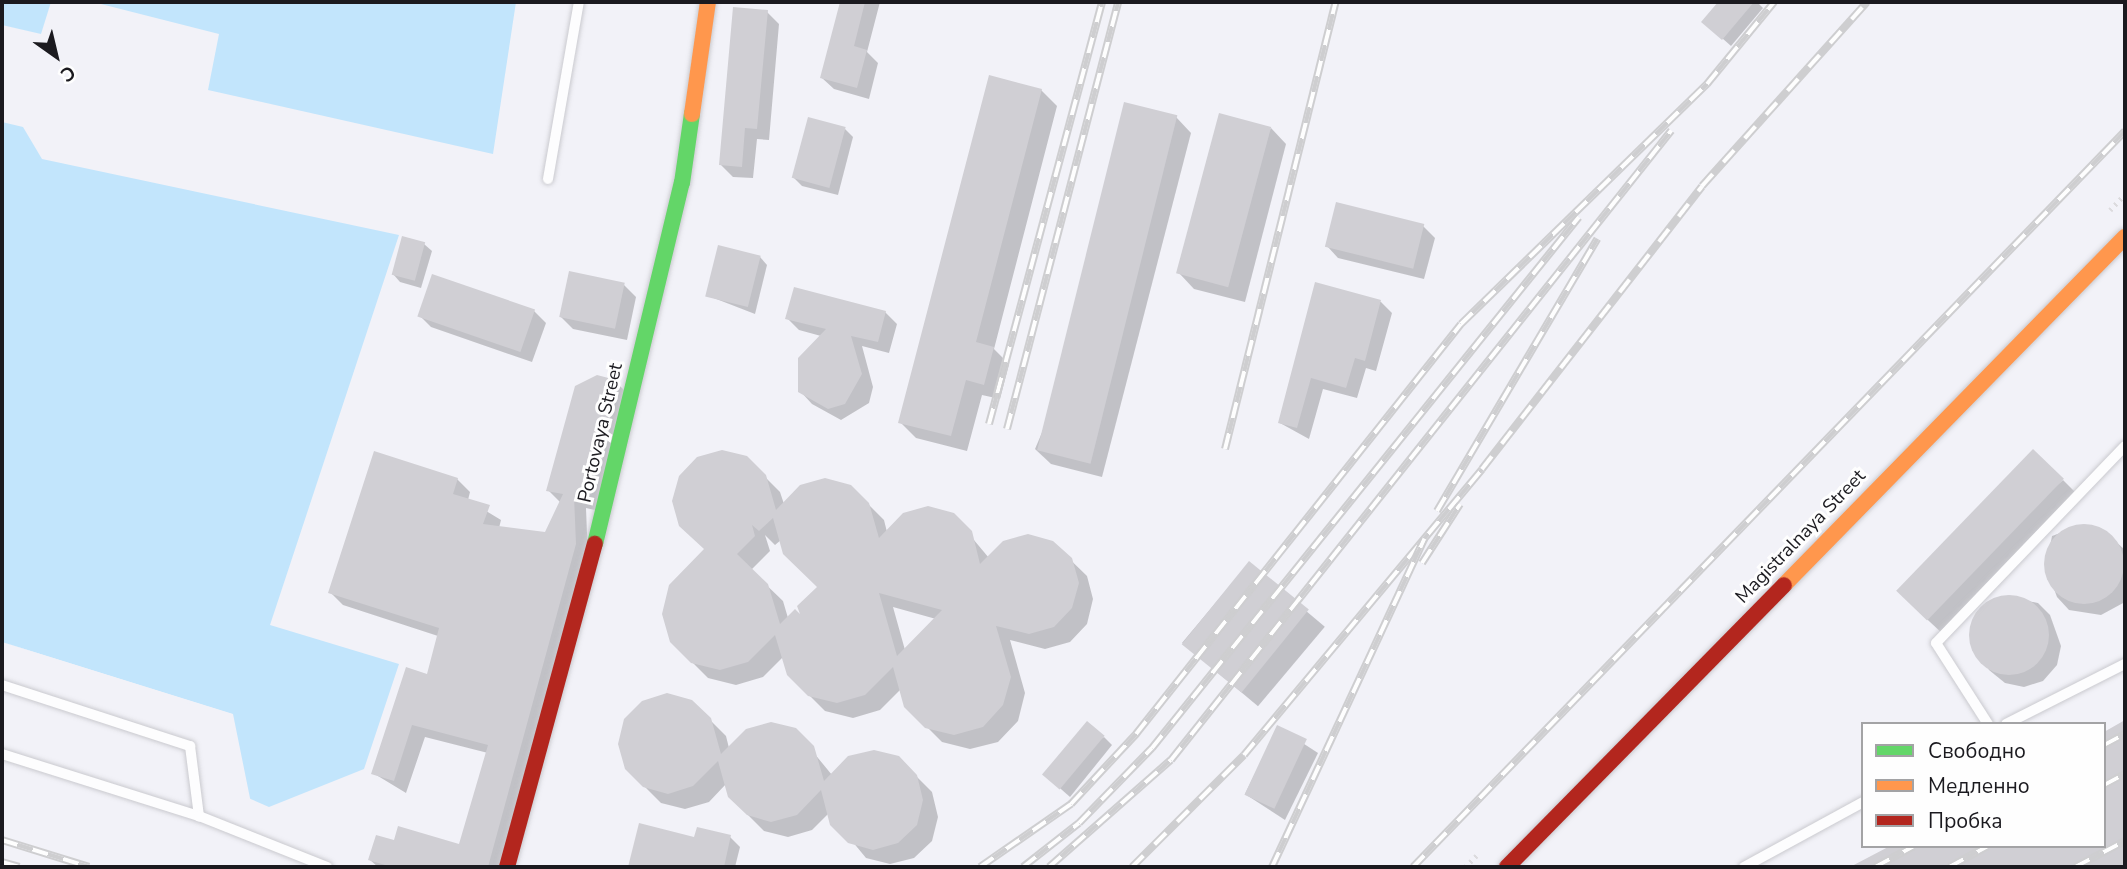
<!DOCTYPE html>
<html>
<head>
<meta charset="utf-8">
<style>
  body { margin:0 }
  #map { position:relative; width:2127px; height:869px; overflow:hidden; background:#f2f2f8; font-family:"Nunito Sans",sans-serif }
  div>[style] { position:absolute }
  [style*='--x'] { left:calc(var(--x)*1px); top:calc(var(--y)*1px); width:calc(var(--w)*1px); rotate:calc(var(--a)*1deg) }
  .water>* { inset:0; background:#c2e5fc }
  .pier>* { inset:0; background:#f2f2f8 }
  .shadow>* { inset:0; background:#0003; transform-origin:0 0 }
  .building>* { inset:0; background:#d0cfd4; transform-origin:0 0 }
  .round { border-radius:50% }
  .path>* { height:4.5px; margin-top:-2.25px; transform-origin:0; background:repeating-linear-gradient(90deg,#dcdbde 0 2px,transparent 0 7px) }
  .roads { filter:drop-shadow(0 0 2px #cacacf) drop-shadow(0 0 2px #cacacf) }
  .lane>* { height:10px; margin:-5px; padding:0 5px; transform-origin:5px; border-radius:5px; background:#fdfdfe }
  .fast>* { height:16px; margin:-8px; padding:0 8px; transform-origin:8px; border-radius:8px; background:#63d668 }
  .slow>* { height:16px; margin:-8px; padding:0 8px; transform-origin:8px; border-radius:8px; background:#ff974d }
  .jam>* { height:16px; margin:-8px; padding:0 8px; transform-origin:8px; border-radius:8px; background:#b3261e }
  .rail>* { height:8px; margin-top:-4px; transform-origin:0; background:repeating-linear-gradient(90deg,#fefefe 0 16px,#ceced0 0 32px); box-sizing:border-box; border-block:2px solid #ceced0 }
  span { translate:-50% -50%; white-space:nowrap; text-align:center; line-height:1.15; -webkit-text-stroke:6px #fefefe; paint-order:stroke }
  .street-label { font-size:19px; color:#1b1a1f }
  .frame { position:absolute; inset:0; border:4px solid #1b1a1f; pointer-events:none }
  .legend { position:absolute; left:1861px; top:722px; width:245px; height:126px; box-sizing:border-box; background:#fefefe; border:2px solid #a3a3a5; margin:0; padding:9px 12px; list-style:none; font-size:21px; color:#1b1a1f }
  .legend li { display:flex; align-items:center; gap:14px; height:35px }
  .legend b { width:35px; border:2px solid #a3a3a5 }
  .north { position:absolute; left:21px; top:21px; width:70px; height:70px; -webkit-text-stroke:5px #fefefe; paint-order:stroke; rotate:146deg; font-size:19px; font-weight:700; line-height:28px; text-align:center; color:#1b1a1f }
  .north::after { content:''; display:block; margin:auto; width:24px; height:32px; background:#1b1a1f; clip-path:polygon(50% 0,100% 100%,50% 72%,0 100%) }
</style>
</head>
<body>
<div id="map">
  <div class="water">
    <i style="clip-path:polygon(2px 2px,51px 2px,41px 34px,2px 25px)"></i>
    <i style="clip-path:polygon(93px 2px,516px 2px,493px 154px,208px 90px,219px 34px)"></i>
    <i style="clip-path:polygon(2px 122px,23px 127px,42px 159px,399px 235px,270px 625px,399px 664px,364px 769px,269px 807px,246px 797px,232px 714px,2px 642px)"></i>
  </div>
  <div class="pier">
    <i style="clip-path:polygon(2px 642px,233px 714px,251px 803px,243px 798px,230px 759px,229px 717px)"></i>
  </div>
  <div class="shadow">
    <i style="clip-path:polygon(842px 2px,880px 2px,867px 52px,878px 63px,869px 99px,834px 89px,822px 78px)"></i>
    <i style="clip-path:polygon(1721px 2px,1757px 2px,1763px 8px,1731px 46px,1704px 22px)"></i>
    <i style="clip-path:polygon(767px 12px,779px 24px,769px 140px,757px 139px,753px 178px,733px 177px,721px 165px)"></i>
    <i style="clip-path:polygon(1041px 90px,1057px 106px,994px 349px,1009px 364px,1000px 399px,982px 395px,967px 451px,916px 438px,900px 422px)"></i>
    <i style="clip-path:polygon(1176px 117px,1191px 133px,1102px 477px,1051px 464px,1035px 449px)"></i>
    <i style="clip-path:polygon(1271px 128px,1286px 144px,1245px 302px,1194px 289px,1179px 273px)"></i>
    <i style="clip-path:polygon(845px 129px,853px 137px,838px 195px,802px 186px,794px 178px)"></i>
    <i style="clip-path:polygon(1423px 226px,1435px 238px,1424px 279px,1338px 258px,1327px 246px)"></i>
    <i style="clip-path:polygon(424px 244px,432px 251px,421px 288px,400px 282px,393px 274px)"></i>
    <i style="clip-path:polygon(760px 257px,767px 265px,755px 314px,706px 295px)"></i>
    <i style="clip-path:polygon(1317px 284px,1381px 302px,1392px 313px,1376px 371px,1366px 368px,1357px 398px,1323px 389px,1309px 439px,1280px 423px)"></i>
    <i style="clip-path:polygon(624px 285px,636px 297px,627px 340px,573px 329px,561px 317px)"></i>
    <i style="clip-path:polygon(534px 311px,546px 323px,532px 362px,431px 327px,419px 315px)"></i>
    <i style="clip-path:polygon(885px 312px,897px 324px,889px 353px,862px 346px,873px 387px,869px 403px,841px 420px,812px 404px,800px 391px,821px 336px,799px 330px,787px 318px)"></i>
    <i style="clip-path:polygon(615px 381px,628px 394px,599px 511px,586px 508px,588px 558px,503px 867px,378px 867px,370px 860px,395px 842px,460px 846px,488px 753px,425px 737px,406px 793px,373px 773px,428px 676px,438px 636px,343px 605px,330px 592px,457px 479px,470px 492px,468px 500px,501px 520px,499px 528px,546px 533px,561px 503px,548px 490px)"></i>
    <i style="clip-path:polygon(evenodd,746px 458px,780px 492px,784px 504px,850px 486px,884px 520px,887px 532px,953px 515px,989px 558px,1052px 542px,1087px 576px,1093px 599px,1087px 624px,1070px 642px,1045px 649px,1010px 640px,1025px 693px,1018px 721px,998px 742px,970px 749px,942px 742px,906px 706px,901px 689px,880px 710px,853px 718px,825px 711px,788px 674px,783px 657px,763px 677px,736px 685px,708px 678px,671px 641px,746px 458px,765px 535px,775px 545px,781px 540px,819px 587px,803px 620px,788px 618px,783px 601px,751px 570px,770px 551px,765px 535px,746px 458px,893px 607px,936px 619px,905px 650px,893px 607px)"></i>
    <i style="clip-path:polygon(2063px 480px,2078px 495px,1944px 635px,1916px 609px)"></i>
    <i style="clip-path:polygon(2082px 525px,2102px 529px,2125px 550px,2125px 602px,2101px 615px,2069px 610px,2057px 597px,2046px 567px,2052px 536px)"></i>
    <i style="left:1249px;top:563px;width:99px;height:104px;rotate:40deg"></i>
    <i style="clip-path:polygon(2007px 597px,2038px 603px,2050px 615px,2061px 646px,2057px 665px,2043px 681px,2024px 687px,2005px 683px,1989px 670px,1970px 638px,1974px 617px)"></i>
    <i style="clip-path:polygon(691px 701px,726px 736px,729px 748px,795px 730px,832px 775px,898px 758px,932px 792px,938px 817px,932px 841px,914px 858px,890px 864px,866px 858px,829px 813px,812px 830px,788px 837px,764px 831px,730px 797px,726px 784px,709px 802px,685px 809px,661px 803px,626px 768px)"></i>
    <i style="clip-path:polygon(2125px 722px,2125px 867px,1854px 867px,1893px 846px,2104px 846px,2104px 734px)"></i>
    <i style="clip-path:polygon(1278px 727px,1318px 753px,1285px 820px,1245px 794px)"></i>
    <i style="clip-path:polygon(1104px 737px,1112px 745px,1070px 797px,1045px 775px)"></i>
    <i style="clip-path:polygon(730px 837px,740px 847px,735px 867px,630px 866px,696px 839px)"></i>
  </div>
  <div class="building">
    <i style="clip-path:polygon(840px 2px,865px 2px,854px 46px,867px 50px,857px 88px,820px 78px)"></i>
    <i style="clip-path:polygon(1718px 2px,1754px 2px,1722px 40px,1701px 22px)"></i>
    <i style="clip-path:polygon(733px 7px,768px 10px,757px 129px,745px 128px,742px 167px,719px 165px)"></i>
    <i style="clip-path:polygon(989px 75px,1042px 89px,976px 342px,994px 347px,984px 385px,966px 380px,951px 436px,898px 423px)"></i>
    <i style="left:1124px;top:102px;width:55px;height:359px;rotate:14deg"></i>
    <i style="left:1219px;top:113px;width:54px;height:166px;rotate:15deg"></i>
    <i style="left:808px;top:117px;width:39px;height:63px;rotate:15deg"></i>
    <i style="left:1336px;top:202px;width:91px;height:46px;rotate:14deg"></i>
    <i style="left:402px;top:236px;width:24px;height:40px;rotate:15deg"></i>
    <i style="left:718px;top:245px;width:44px;height:53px;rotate:14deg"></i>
    <i style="left:569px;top:271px;width:57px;height:47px;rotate:12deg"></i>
    <i style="left:432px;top:274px;width:109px;height:45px;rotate:19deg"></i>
    <i style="clip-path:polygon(1315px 282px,1381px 300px,1365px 361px,1355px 358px,1346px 388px,1311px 378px,1297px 428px,1278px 423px)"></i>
    <i style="clip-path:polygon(794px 287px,886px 311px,878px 342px,851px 336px,862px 374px,845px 404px,828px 409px,798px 392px,798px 358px,826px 329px,785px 319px)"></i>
    <i style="clip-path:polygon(597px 375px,616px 380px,586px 499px,574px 496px,576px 544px,488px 867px,392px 867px,368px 860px,376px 835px,394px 840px,398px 826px,459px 844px,488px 745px,412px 725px,394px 781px,371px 774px,406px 667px,427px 674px,439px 628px,328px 593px,374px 451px,458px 478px,453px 494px,490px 505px,483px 524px,545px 532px,563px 494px,546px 491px,575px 386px)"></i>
    <i style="left:2033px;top:449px;width:43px;height:197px;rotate:44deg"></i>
    <i style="clip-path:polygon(evenodd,722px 450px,747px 456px,766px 475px,776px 510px,800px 485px,825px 478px,851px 485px,869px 503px,879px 538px,903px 513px,928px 506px,954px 513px,972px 531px,980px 564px,1003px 541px,1028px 534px,1053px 541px,1072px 558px,1079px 583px,1072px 608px,1054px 627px,1029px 634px,996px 626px,1011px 677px,1003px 705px,983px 727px,954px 735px,925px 728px,904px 707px,893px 667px,865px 695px,837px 703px,808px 696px,787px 675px,775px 635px,748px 662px,720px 670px,691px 663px,670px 642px,662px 614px,669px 585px,704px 549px,679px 526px,672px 501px,679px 476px,697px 457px,722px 450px,773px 518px,783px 554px,817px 587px,797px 606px,800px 614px,795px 609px,780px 624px,768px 584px,737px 554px,755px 536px,752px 525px,759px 531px,773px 518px,722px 450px,879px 593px,942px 610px,897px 656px,879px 593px)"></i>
    <i class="round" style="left:2044px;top:524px;width:80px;height:80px"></i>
    <i style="left:1249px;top:561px;width:77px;height:107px;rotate:39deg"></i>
    <i class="round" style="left:1969px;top:595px;width:80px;height:80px"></i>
    <i style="clip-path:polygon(667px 693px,692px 700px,711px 718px,721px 754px,746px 729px,771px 722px,796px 728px,814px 746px,824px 781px,848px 756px,874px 750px,899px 756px,917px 775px,923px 800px,917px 825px,898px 843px,873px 850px,848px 843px,830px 825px,821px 790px,797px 815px,771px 822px,747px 815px,728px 797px,718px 761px,693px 786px,668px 794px,643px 787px,625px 769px,618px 744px,624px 719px,642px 701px)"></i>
    <i style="clip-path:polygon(2125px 720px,2125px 867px,1850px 867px,1890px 846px,2104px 846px,2104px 732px)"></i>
    <i style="left:1087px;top:721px;width:23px;height:70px;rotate:40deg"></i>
    <i style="left:1277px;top:725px;width:33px;height:77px;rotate:25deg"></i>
    <i style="clip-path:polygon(639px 823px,694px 837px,697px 827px,731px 835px,724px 867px,628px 867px)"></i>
  </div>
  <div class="path">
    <i style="--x:2110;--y:210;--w:22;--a:-47"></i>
    <i style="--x:1465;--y:867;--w:20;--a:-45"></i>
  </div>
  <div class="roads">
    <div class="lane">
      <i style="--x:548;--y:179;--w:180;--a:-80.1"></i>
      <i style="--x:2;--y:685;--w:198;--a:18"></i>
      <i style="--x:190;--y:746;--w:71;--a:82.7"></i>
      <i style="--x:1988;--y:724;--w:96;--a:-122.7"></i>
      <i style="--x:1936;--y:643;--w:273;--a:-46.2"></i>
      <i style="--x:2006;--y:724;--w:133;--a:-26.8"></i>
      <i style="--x:2;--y:754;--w:207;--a:17.5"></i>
      <i style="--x:199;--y:816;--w:138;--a:21.7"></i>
      <i style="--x:1744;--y:867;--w:136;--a:-28.6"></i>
    </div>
    <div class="fast">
      <i style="--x:595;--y:544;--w:371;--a:-76.5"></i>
      <i style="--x:682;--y:183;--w:70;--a:-81.8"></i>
    </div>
    <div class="slow">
      <i style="--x:692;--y:114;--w:113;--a:-81.9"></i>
      <i style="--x:1784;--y:585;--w:487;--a:-45.6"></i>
    </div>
    <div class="jam">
      <i style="--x:507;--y:867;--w:335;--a:-74.8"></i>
      <i style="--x:1507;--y:867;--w:395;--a:-45.5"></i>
    </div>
  </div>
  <div class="rail">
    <i style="--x:989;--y:424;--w:437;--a:-75"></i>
    <i style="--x:1007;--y:429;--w:441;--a:-75.4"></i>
    <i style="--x:1225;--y:449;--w:461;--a:-76.1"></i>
    <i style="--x:1437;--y:511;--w:316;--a:-59.5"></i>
    <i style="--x:1422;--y:563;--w:70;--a:-57.2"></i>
    <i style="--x:2104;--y:745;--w:24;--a:-28"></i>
    <i style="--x:2104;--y:785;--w:24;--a:-28"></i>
    <i style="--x:2;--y:840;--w:91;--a:17.2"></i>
    <i style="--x:2;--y:862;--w:18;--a:16"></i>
    <i style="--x:980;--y:867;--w:111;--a:-34.7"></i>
    <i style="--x:1071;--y:804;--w:96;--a:-47.1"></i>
    <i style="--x:1136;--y:734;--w:523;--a:-51.6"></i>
    <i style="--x:1461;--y:324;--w:344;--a:-44.3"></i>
    <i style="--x:1707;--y:84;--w:106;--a:-50.7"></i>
    <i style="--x:1023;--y:867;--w:71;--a:-38.2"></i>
    <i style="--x:1079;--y:823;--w:105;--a:-45.8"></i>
    <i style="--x:1152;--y:748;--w:681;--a:-51.2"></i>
    <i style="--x:1049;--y:867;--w:162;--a:-41.3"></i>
    <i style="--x:1171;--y:760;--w:804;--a:-51.52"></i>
    <i style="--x:1132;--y:867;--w:158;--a:-45"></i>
    <i style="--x:1244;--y:755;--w:372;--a:-50.2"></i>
    <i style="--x:1482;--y:469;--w:358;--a:-52.1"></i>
    <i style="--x:1702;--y:186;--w:247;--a:-48.1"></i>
    <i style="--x:1272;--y:867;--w:362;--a:-65.1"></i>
    <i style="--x:1413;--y:867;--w:1024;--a:-45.95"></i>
    <i style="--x:1875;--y:867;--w:44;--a:-28.3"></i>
    <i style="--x:1949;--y:867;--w:44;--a:-28.3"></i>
    <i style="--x:2075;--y:867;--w:56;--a:-27.5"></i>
  </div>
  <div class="street-label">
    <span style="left:601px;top:433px;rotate:-77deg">Portovaya Street</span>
    <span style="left:1801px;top:537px;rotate:-46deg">Magistralnaya Street</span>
  </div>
  <div class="frame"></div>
  <ul class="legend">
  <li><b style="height:9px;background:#63d668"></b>Свободно</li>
  <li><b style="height:9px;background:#ff974d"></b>Медленно</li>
  <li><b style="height:9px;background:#b3261e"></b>Пробка</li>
  </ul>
  <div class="north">С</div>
</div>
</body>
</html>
